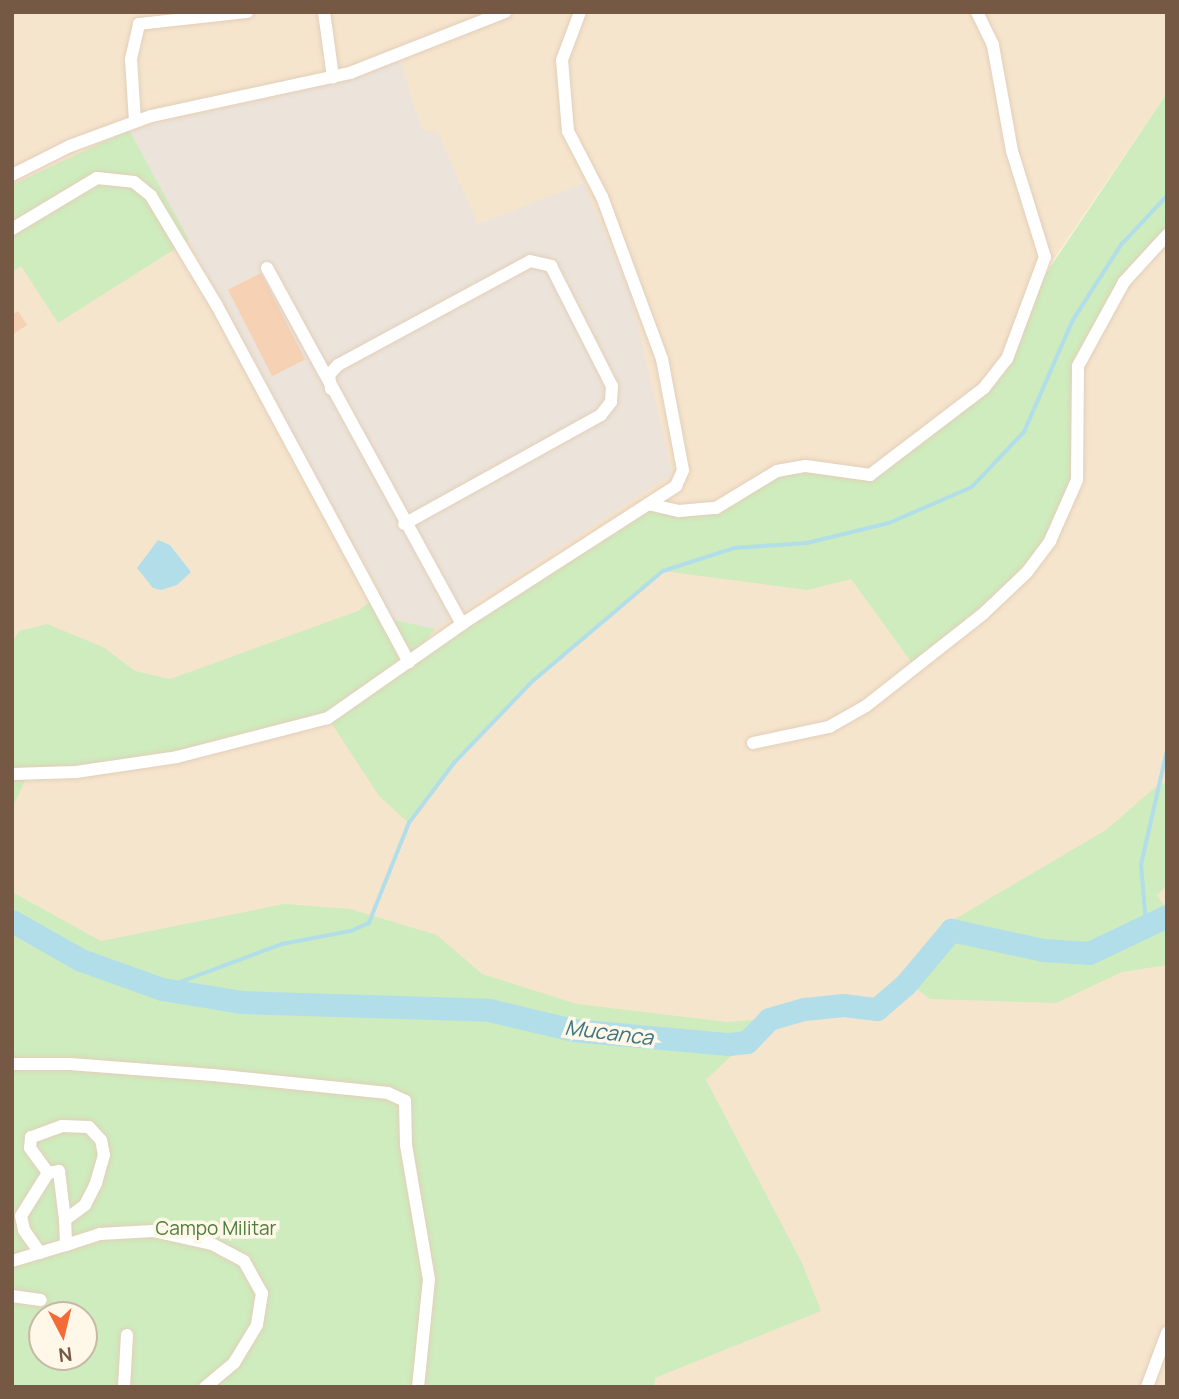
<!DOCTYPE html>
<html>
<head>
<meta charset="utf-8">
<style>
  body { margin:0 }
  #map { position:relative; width:1179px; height:1399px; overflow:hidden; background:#fef3df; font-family:Manrope,sans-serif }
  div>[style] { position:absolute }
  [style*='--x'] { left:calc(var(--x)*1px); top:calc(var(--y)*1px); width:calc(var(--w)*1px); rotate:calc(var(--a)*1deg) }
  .residential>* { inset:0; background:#f6e5cd }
  .industrial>* { inset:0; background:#ece4db }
  .green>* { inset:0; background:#ceecbd }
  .water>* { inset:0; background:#b2dee9 }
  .stream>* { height:3.5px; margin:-1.75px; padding:0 1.75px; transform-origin:1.75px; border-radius:1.75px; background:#b2dee9 }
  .river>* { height:23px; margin:-11.5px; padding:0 11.5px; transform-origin:11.5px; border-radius:11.5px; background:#b2dee9 }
  .building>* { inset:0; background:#f6d1b4; transform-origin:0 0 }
  .roads { filter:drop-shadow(0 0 2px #e2cfba) drop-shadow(0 0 2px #e2cfba) }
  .minor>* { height:12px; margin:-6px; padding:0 6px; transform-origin:6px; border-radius:6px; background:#fff }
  span { translate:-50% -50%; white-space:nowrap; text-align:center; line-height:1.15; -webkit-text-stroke:7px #fff7e7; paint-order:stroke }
  .park-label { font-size:19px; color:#4c7d3c }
  .water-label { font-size:21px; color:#3b7584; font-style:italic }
  .frame { position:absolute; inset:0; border:14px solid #765945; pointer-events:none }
  .north { position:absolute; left:28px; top:1301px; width:70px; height:70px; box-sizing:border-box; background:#fff7e7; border:2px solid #c8b8a6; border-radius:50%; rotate:173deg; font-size:19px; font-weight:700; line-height:28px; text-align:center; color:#765945 }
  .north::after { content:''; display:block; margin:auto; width:24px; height:32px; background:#f26b39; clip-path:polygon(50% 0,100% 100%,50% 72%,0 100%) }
</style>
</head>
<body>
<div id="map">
  <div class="residential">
    <i style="clip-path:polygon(evenodd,12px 12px,1167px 12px,1167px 93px,1039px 281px,1093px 334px,1167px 235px,1167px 1387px,12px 1387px,12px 12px,42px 1315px,84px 1315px,84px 1357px,42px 1357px,42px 1315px)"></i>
  </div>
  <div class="industrial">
    <i style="clip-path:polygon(399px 57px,422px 130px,438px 132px,478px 224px,584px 183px,631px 295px,672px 474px,435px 629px,394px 620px,129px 130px,350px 79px)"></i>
  </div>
  <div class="green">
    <i style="clip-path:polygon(1167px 93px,1167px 235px,1124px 282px,1078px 366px,1077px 480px,1027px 572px,915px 667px,851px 579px,807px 590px,663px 571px,534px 680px,454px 763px,409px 823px,379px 796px,328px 718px,177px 757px,28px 774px,12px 809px,12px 642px,19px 631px,47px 624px,103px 647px,135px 671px,170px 679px,358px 611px,380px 594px,394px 620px,435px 629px,411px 659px,648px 504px,716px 508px,777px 471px,870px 475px,984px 388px,1007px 359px,1038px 285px)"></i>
    <i style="clip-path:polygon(129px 130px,189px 240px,58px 323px,21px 266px,12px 272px,12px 185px)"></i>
    <i style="clip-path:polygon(1167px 783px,1167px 885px,1157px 895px,1167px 911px,1167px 965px,1122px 972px,1056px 1003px,930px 999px,907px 982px,955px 919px,1106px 830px,1159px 784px)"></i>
    <i style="clip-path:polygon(evenodd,12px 892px,101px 941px,284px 904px,350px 909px,437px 935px,482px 974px,577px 1004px,727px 1022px,769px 1019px,706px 1080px,802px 1263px,821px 1311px,655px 1378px,654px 1387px,12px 1387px,12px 892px,42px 1315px,84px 1315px,84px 1357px,42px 1357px,42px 1315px)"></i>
  </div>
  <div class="water">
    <i style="clip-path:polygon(158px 540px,170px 545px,191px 572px,177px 585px,161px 590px,153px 588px,137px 568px)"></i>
  </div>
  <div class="stream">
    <i style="--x:1146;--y:924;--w:59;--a:-94.8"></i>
    <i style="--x:1141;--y:865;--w:117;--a:-77.2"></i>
    <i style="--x:162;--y:989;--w:128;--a:-20.6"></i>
    <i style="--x:282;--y:944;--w:70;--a:-10.7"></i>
    <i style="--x:351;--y:931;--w:20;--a:-24"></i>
    <i style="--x:369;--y:923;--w:108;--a:-68.2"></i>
    <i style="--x:409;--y:823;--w:75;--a:-53.1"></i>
    <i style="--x:454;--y:763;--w:115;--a:-46.1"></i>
    <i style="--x:534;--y:680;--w:169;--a:-40.2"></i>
    <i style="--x:663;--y:571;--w:75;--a:-17.9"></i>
    <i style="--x:734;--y:548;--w:73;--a:-3.9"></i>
    <i style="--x:807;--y:543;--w:84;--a:-13.7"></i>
    <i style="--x:889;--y:523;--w:90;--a:-23.4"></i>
    <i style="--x:972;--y:487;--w:76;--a:-46.6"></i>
    <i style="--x:1024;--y:432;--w:122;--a:-66.4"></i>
    <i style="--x:1073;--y:320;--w:89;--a:-57.4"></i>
    <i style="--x:1121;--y:245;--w:67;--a:-46.8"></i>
  </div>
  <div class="river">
    <i style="--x:12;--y:921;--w:79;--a:29.5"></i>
    <i style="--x:81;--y:960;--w:86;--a:19.7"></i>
    <i style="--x:162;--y:989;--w:80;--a:9.3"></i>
    <i style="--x:241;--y:1002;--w:248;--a:1.8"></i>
    <i style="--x:489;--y:1010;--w:86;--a:13.4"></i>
    <i style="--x:573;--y:1030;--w:156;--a:5.2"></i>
    <i style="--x:728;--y:1044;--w:19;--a:-6"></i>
    <i style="--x:747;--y:1042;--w:32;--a:-46"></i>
    <i style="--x:769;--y:1019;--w:37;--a:-16"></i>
    <i style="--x:805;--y:1009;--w:38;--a:-6"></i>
    <i style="--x:843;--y:1005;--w:34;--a:7"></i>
    <i style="--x:877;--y:1009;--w:37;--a:-41"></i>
    <i style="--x:905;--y:985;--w:72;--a:-50.1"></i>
    <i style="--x:951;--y:930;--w:94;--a:12.3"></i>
    <i style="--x:1043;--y:950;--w:46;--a:3.7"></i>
    <i style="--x:1089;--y:953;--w:86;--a:-25.4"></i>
  </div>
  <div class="building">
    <i style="left:261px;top:273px;width:97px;height:37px;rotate:63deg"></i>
    <i style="clip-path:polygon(18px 311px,27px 325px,12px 335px,12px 315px)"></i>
  </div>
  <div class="roads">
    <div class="minor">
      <i style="--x:324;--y:12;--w:66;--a:82.1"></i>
      <i style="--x:135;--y:121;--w:62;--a:-93.7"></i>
      <i style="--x:131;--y:59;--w:36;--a:-77"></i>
      <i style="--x:139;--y:24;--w:109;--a:-6.3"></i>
      <i style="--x:12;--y:175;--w:65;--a:-26.6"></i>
      <i style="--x:70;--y:146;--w:86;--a:-20.3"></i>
      <i style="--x:151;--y:116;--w:204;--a:-12.2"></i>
      <i style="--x:350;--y:73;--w:167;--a:-21.5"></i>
      <i style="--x:12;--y:229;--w:99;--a:-31"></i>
      <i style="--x:97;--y:178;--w:37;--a:6"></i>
      <i style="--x:134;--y:182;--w:22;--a:39"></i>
      <i style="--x:151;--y:196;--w:126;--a:59"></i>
      <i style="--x:216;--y:304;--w:407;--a:61.7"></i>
      <i style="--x:267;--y:268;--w:406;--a:61.3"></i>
      <i style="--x:331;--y:389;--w:14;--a:-98"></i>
      <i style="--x:329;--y:375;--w:13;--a:-48"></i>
      <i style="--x:338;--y:365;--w:218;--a:-28.4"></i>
      <i style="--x:530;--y:261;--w:22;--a:13"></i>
      <i style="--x:551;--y:266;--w:135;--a:63.1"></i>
      <i style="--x:612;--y:386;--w:16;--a:94"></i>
      <i style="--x:611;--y:402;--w:16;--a:128"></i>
      <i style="--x:601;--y:415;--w:225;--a:151"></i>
      <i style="--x:648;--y:504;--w:32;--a:13"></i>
      <i style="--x:679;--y:511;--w:37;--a:-5"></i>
      <i style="--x:716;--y:508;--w:71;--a:-31.2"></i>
      <i style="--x:777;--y:471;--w:29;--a:-10"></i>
      <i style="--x:806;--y:466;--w:65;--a:8"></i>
      <i style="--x:870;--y:475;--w:143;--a:-37.3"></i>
      <i style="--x:984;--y:388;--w:37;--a:-52"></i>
      <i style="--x:1007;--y:359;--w:109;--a:-69.6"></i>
      <i style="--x:1045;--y:257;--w:111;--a:-107.3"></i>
      <i style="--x:1012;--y:151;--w:108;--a:-100.2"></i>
      <i style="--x:993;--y:45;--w:37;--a:-116"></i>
      <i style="--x:753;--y:743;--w:78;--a:-11.9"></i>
      <i style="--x:829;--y:727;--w:43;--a:-29.6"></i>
      <i style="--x:866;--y:706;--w:150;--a:-38.2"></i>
      <i style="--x:984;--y:613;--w:59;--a:-43.6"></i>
      <i style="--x:1027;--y:572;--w:39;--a:-53"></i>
      <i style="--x:1050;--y:541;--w:67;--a:-66.1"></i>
      <i style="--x:1077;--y:480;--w:114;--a:-89.5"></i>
      <i style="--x:1078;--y:366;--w:96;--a:-61.3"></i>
      <i style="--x:1124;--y:282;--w:64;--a:-47.5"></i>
      <i style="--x:12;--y:774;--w:64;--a:-1.8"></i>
      <i style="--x:76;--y:772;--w:102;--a:-8.4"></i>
      <i style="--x:177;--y:757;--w:156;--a:-14.5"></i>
      <i style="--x:328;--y:718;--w:164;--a:-35"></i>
      <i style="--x:462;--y:624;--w:255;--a:-32.8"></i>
      <i style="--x:676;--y:486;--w:17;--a:-66"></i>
      <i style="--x:683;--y:470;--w:113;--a:-100.7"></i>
      <i style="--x:662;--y:359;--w:173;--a:-110.3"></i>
      <i style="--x:602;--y:197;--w:74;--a:-117.3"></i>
      <i style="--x:568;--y:131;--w:71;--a:-94.8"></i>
      <i style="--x:562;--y:60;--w:51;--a:-69.4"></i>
      <i style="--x:12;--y:1064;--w:58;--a:0"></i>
      <i style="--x:70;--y:1064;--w:143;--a:4.4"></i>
      <i style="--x:213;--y:1075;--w:176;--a:5.9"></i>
      <i style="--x:388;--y:1093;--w:19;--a:25"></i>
      <i style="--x:405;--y:1101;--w:44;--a:88.7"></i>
      <i style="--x:406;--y:1145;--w:136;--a:80.3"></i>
      <i style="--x:429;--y:1279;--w:109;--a:95.8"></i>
      <i style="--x:66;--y:1245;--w:36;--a:-18"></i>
      <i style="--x:100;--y:1234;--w:53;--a:-3.2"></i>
      <i style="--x:153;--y:1231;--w:60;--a:12.4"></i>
      <i style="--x:212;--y:1244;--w:36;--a:28"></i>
      <i style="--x:244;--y:1261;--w:37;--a:61"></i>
      <i style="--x:262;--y:1293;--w:32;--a:99"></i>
      <i style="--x:257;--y:1325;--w:44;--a:121.2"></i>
      <i style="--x:234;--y:1363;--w:38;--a:140"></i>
      <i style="--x:40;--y:1253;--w:28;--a:-125"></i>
      <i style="--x:24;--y:1230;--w:14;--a:-102"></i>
      <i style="--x:21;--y:1216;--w:51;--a:-57.9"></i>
      <i style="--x:48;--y:1173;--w:11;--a:-10"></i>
      <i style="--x:59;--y:1171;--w:49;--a:83"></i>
      <i style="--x:12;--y:1261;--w:56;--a:-16.5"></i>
      <i style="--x:66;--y:1245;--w:25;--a:-92"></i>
      <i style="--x:65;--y:1220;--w:25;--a:-37"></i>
      <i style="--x:85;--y:1205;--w:25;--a:-63"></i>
      <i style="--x:96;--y:1183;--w:29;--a:-74"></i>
      <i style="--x:104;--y:1155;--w:15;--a:-101"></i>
      <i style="--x:101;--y:1140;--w:18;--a:-133"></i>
      <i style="--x:89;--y:1127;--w:27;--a:-178"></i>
      <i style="--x:62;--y:1126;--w:33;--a:160"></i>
      <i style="--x:31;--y:1137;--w:11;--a:95"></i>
      <i style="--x:30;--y:1148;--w:31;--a:54"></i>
      <i style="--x:12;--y:1296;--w:29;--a:8"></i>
      <i style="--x:124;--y:1387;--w:52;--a:-86.7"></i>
      <i style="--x:1147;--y:1387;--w:58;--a:-69.7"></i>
    </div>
  </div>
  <div class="park-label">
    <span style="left:216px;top:1229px">Campo Militar</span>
  </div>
  <div class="water-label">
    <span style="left:609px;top:1032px;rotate:7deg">Mucanca</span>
  </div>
  <div class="frame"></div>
  <div class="north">N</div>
</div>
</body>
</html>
